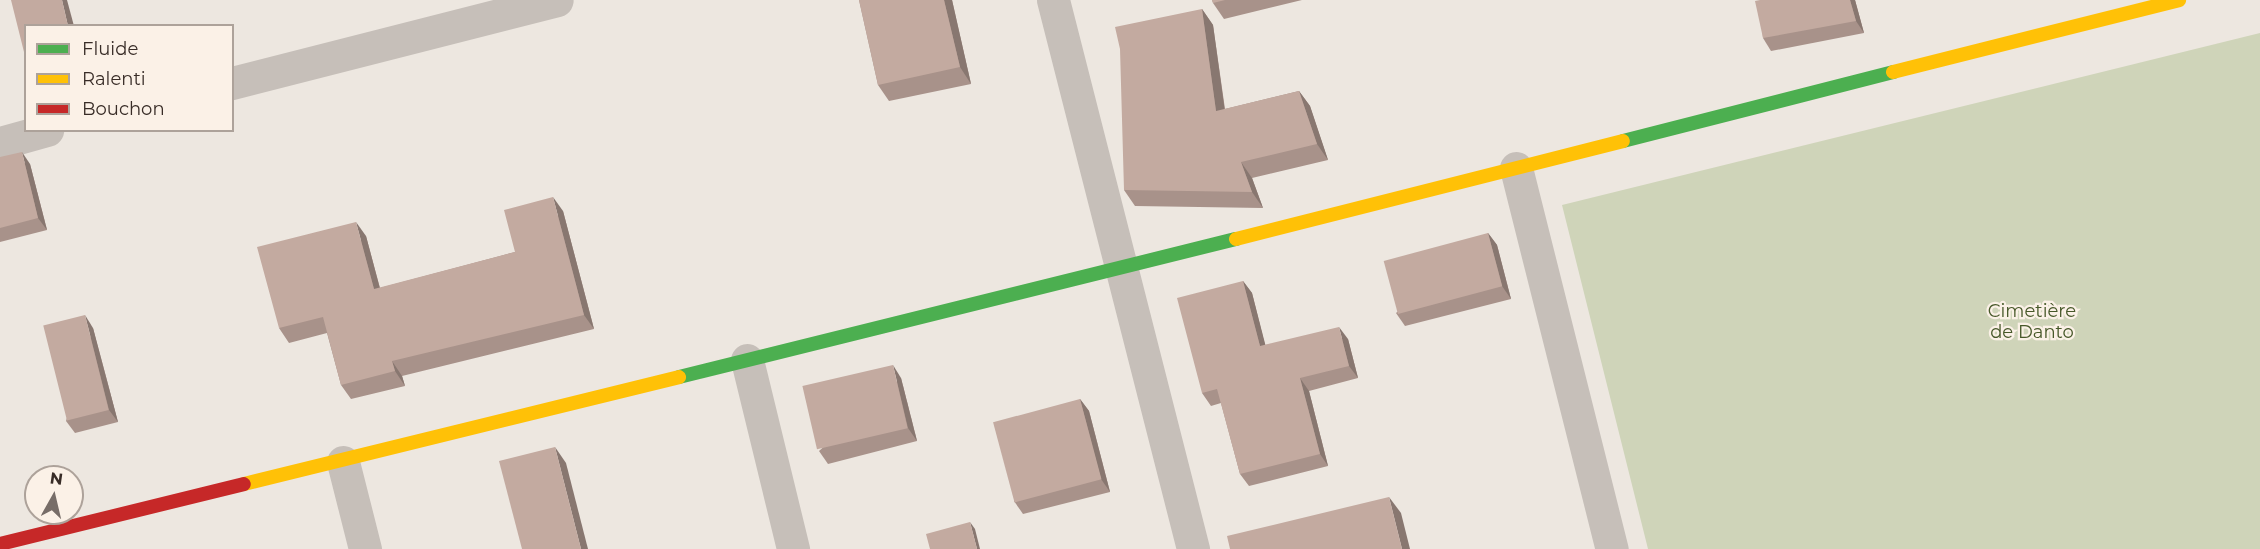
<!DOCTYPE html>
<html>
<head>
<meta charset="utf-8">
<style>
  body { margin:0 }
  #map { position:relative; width:2260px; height:549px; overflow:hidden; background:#ede7e0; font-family:Montserrat,sans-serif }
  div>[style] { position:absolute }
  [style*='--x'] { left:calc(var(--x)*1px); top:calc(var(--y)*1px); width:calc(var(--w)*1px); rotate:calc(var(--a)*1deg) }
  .green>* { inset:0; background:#cfd4b9 }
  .street>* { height:33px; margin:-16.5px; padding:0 16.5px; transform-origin:16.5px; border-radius:16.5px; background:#c6bfb9 }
  .fast>* { height:14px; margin:-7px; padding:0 7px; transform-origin:7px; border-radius:7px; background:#4caf50 }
  .slow>* { height:14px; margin:-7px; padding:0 7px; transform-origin:7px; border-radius:7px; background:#ffc107 }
  .jam>* { height:14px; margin:-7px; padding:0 7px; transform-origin:7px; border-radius:7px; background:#c62828 }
  .wall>* { inset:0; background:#a8928a }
  .shaded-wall>* { inset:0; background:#887770 }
  .building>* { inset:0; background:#c3aaa0; transform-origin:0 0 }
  span { translate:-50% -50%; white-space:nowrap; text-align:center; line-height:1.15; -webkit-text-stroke:4.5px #fbf1e7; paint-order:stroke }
  .park-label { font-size:18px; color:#475829 }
  .legend { position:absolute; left:24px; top:24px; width:210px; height:108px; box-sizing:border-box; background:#fbf1e7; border:2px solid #ada29a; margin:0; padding:8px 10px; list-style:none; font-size:18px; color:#382c27 }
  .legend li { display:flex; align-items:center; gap:12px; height:30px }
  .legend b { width:30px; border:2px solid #ada29a }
  .north { position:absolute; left:24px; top:465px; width:60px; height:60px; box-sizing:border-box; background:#fbf1e7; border:2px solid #ada29a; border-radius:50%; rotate:8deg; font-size:16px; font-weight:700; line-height:24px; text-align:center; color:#382c27 }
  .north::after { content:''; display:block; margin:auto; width:21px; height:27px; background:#776d68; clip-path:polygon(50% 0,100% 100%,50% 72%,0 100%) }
</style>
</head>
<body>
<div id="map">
  <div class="green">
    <i style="clip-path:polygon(2260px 33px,2260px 549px,1648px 549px,1562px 205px)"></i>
  </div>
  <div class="street">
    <i style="--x:1053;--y:0;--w:567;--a:75.69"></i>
    <i style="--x:232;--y:83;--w:335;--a:-14.3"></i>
    <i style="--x:0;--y:143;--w:49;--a:-15.5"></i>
    <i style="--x:1516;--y:168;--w:393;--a:75.9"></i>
    <i style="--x:747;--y:360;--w:195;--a:76.3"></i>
    <i style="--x:343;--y:462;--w:90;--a:75.8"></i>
  </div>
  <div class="fast">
    <i style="--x:1623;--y:141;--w:279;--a:-14.3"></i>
    <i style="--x:679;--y:377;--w:574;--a:-13.92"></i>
  </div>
  <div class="slow">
    <i style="--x:1893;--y:72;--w:295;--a:-14.1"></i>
    <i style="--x:1236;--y:239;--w:399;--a:-14.2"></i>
    <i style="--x:244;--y:484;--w:448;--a:-13.8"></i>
  </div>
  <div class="jam">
    <i style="--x:0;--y:544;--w:251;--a:-13.8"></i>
  </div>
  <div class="wall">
    <i style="clip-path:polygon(859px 0,952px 0,971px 84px,889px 101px,878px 85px)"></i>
    <i style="clip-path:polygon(1212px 0,1302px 0,1224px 19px,1213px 3px)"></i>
    <i style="clip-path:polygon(1760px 0,1855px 0,1864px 33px,1771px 51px,1763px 38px)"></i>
    <i style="clip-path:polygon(1202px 9px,1213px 25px,1225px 109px,1299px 91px,1310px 106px,1328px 160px,1252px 178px,1263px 208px,1135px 206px,1124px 190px)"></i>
    <i style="clip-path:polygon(0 157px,30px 164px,47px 230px,0 242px)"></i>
    <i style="clip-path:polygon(563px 211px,594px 329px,402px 376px,405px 386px,351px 399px,341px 385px,327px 333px,289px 343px,279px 328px,366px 236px,380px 288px,515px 252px)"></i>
    <i style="clip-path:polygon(1488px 233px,1497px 245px,1511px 299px,1405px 326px,1396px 313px)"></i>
    <i style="clip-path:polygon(1243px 281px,1252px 293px,1265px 345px,1348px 339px,1358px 378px,1309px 391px,1328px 466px,1249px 486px,1240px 474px,1221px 403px,1211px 406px,1202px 393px)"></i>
    <i style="clip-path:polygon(93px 328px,118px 422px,75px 433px,66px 421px)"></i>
    <i style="clip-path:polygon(901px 378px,917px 441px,828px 464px,819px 451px)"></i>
    <i style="clip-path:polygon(1080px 399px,1089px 411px,1110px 492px,1023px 514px,1014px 501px)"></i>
  </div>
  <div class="shaded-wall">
    <i style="clip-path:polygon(62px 0,67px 0,74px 26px,68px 26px)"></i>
    <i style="clip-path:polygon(944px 0,952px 0,971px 84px,960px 67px)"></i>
    <i style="clip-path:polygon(1850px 0,1855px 0,1864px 33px,1856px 21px)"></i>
    <i style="clip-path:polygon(1202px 9px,1213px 25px,1227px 127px,1216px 111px)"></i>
    <i style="clip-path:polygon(1299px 91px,1310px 106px,1328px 160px,1317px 144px)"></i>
    <i style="clip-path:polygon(22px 152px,30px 164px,47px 230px,38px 218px)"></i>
    <i style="clip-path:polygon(1241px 162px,1252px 178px,1263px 208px,1252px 192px)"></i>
    <i style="clip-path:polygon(553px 197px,563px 211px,594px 329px,584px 315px)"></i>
    <i style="clip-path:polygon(356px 222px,366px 236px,384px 304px,374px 289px)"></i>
    <i style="clip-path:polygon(1488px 233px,1497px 245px,1511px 299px,1502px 286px)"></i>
    <i style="clip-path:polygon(1243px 281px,1252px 293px,1269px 359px,1260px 346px)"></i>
    <i style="clip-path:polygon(85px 315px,93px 328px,118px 422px,109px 410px)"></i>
    <i style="clip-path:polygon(1339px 327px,1348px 339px,1358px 378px,1349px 366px)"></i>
    <i style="clip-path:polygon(392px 361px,402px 376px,405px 386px,395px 371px)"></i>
    <i style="clip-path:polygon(893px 365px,901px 378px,917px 441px,908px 428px)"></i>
    <i style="clip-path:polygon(1300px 378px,1309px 391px,1328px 466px,1320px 454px)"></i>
    <i style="clip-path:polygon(1080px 399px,1089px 411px,1110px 492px,1101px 479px)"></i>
    <i style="clip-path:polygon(555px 447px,566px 463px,588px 549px,581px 549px)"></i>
    <i style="clip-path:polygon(1389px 497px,1401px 513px,1410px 549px,1402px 549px)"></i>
    <i style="clip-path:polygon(970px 522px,975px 529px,980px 549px,977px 549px)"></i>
  </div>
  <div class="building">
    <i style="clip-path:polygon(11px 0,62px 0,68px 26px,26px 26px,26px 52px,24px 52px)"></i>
    <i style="clip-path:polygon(859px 0,944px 0,960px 67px,878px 85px)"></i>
    <i style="clip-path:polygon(1212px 0,1225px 0,1213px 3px)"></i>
    <i style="clip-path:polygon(1760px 0,1850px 0,1856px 21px,1763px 38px,1755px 1px)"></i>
    <i style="clip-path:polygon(1202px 9px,1216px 111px,1299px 91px,1317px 144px,1241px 162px,1252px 192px,1124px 190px,1120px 49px,1115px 27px)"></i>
    <i style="clip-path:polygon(22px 152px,38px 218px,0 228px,0 157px)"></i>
    <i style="clip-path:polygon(553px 197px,584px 315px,392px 361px,395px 371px,341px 385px,323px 317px,279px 328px,257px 247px,356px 222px,374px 289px,515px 252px,504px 210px)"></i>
    <i style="left:1488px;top:233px;width:55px;height:108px;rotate:75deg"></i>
    <i style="clip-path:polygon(1243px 281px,1260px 346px,1339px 327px,1349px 366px,1300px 378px,1320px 454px,1240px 474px,1217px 389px,1202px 393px,1177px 298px)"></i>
    <i style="left:85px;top:315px;width:98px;height:43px;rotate:76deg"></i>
    <i style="left:893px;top:365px;width:65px;height:93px;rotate:77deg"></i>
    <i style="left:1080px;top:399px;width:83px;height:90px;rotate:75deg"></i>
    <i style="clip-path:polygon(555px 447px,581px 549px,522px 549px,499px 461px)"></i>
    <i style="clip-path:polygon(1389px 497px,1402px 549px,1230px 549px,1227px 536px)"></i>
    <i style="clip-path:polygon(970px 522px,977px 549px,930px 549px,926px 534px)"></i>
  </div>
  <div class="park-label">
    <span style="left:2032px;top:322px">Cimetière<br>de Danto</span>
  </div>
  <ul class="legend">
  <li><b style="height:8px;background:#4caf50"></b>Fluide</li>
  <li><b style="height:8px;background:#ffc107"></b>Ralenti</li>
  <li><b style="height:8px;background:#c62828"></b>Bouchon</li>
  </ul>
  <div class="north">N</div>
</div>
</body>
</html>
